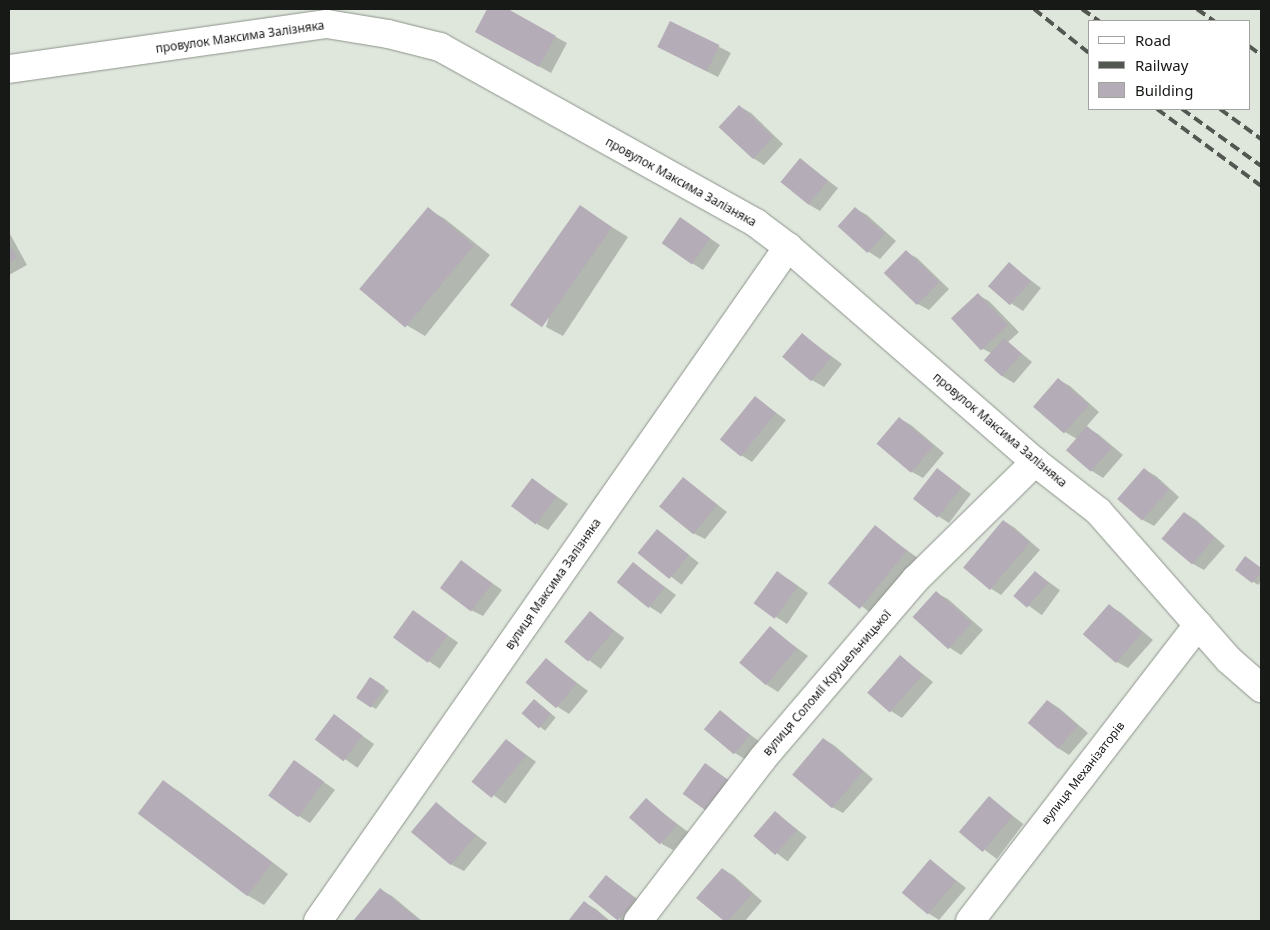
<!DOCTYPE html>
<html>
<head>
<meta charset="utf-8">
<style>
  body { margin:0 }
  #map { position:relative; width:1270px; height:930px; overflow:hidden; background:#dfe7dd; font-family:"Noto Sans",sans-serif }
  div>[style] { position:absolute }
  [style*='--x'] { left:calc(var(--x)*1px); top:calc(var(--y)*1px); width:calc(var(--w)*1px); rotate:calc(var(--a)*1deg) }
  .shadow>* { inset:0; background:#0003; transform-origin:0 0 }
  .building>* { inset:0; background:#b4acb6; transform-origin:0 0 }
  .roads { filter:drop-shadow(0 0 1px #8c938a) drop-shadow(0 0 1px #8c938a) }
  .minor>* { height:28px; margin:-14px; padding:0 14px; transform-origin:14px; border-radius:14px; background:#fff }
  .rail>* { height:4px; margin-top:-2px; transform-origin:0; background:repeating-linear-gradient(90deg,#535751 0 10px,transparent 0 15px) }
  span { translate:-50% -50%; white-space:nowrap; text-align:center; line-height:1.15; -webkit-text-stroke:4px #fff; paint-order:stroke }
  .street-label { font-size:12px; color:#161915 }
  .frame { position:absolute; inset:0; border:10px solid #161915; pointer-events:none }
  .legend { position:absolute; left:1088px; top:20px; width:162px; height:90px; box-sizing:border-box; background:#fff; border:1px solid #a2a3a1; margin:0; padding:6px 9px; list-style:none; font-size:15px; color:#161915 }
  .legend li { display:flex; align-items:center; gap:10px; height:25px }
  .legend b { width:25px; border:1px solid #a2a3a1 }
</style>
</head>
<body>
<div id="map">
  <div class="shadow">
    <i style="clip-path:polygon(489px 9px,505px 9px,567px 43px,551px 73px,476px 31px)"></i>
    <i style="clip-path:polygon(671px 22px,731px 53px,718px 77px,670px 53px)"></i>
    <i style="clip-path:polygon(739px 106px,751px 113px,783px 144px,764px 165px,753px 158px)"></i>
    <i style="clip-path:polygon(801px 160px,838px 188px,820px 211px,808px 204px)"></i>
    <i style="clip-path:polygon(580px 207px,628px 237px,563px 336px,546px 327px)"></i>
    <i style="clip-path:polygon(428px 209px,445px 219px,490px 255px,425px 336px,408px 326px,363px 290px)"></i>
    <i style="clip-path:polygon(856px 209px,867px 215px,896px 241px,880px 259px,869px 252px,840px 227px)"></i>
    <i style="clip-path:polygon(680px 218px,720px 245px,703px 270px,692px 263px)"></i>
    <i style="clip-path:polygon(9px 232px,27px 265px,9px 275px)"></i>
    <i style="clip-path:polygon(906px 252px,917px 258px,949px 289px,929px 310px,918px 304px)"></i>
    <i style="clip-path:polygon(1009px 264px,1041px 288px,1023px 311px,1012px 304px)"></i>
    <i style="clip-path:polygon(978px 295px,989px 301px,1019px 332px,1008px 342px,1032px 362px,1014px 383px,1002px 376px,991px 353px,983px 349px)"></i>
    <i style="clip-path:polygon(803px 335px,842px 364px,824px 387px,812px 380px)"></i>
    <i style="clip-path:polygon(1059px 380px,1070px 386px,1099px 412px,1086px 427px,1098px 434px,1123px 455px,1103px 478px,1092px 471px,1077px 439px,1065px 432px,1036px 406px)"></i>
    <i style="clip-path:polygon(755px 397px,786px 420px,752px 462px,741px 455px)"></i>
    <i style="clip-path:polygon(899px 418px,911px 425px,944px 453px,923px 478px,912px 472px)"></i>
    <i style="clip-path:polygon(937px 470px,971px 494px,949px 523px,938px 516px)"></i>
    <i style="clip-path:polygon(1145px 470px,1156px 476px,1179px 497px,1154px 526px,1143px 520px)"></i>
    <i style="clip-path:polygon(683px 478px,727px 512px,705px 539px,693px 533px)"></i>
    <i style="clip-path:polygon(533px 480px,568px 504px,548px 530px,537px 524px)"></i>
    <i style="clip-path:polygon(1185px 513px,1196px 520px,1225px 546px,1204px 570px,1193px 564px)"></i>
    <i style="clip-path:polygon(1004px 521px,1015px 528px,1040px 550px,1001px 595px,990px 588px,965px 567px)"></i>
    <i style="left:875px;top:527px;width:52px;height:72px;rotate:36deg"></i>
    <i style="left:657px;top:530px;width:53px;height:28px;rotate:38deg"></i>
    <i style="clip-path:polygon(1246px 557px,1261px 568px,1261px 581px,1258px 585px,1236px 570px)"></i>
    <i style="clip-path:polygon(461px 561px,502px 590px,483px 616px,471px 610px)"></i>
    <i style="clip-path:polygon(633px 563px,676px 595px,661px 614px,650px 607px)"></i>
    <i style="left:1035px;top:572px;width:31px;height:31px;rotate:36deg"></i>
    <i style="clip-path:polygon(788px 579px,808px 593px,787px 624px,776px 617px)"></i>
    <i style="clip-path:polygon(936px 593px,948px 599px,983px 630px,961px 655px,950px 648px,915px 618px)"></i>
    <i style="clip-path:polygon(1109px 606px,1120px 612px,1153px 640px,1128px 668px,1117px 662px)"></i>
    <i style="left:413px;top:611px;width:55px;height:32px;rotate:35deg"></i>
    <i style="left:590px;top:612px;width:43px;height:39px;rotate:37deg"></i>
    <i style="clip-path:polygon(770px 628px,808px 656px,778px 692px,767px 685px)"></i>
    <i style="clip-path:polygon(900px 656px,933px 682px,902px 718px,891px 711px)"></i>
    <i style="clip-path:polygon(547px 660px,588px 691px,569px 714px,558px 707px)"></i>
    <i style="clip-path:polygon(376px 681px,389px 691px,376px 709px,371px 706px)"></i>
    <i style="left:534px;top:700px;width:28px;height:17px;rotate:39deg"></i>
    <i style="clip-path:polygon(1048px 701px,1059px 708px,1088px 733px,1069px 755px,1058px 748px,1029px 723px)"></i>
    <i style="clip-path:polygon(720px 712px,760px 742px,746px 760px,735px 753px)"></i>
    <i style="left:334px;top:716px;width:49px;height:29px;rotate:35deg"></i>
    <i style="clip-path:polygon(824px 739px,835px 746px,873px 779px,843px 813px,832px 807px)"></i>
    <i style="left:506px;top:740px;width:37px;height:52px;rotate:36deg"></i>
    <i style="clip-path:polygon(295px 761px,335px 790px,310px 823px,299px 816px)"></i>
    <i style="clip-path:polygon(163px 782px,180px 792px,288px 874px,264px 905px,247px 895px,139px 814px)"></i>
    <i style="left:989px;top:798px;width:43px;height:44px;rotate:37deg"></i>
    <i style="clip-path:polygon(646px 800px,688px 832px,673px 850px,662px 844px)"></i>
    <i style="clip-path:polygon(436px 804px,487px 843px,464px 871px,452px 865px)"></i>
    <i style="left:776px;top:813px;width:39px;height:31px;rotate:38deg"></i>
    <i style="clip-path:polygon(931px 861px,966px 888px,939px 920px,928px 913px)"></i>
    <i style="clip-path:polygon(723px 869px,734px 876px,762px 901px,745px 921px,726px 921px,698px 897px)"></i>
    <i style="clip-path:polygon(606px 876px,647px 906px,635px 921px,620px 920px)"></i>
    <i style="clip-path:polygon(381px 890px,392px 896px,422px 921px,354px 921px)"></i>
    <i style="clip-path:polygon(585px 903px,596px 909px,610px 921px,570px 921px)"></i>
  </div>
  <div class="building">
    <i style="clip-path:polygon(487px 9px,508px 9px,556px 36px,539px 67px,475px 32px)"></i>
    <i style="left:670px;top:21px;width:55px;height:29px;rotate:26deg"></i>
    <i style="left:739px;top:105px;width:47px;height:30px;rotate:43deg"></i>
    <i style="left:800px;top:158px;width:36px;height:31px;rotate:39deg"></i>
    <i style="left:580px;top:205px;width:39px;height:122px;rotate:35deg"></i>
    <i style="left:428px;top:207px;width:60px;height:107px;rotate:40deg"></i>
    <i style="left:855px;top:207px;width:40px;height:26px;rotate:42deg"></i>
    <i style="left:680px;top:217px;width:37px;height:32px;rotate:35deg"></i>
    <i style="clip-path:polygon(9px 244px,17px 258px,9px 263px)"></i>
    <i style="left:906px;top:250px;width:46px;height:32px;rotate:44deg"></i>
    <i style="left:1009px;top:262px;width:29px;height:32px;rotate:41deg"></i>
    <i style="left:978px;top:293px;width:44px;height:37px;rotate:47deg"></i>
    <i style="left:802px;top:333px;width:38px;height:31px;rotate:40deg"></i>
    <i style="left:1004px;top:338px;width:24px;height:30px;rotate:42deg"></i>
    <i style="left:1058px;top:378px;width:41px;height:38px;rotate:41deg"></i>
    <i style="left:755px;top:396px;width:27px;height:56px;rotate:39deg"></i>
    <i style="left:899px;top:417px;width:45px;height:35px;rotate:40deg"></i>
    <i style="left:1087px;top:426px;width:33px;height:32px;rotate:41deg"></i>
    <i style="left:937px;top:468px;width:31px;height:39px;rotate:38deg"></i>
    <i style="left:1144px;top:468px;width:33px;height:41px;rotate:41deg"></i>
    <i style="left:683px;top:477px;width:44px;height:38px;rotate:39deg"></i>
    <i style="left:532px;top:478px;width:31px;height:35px;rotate:37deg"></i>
    <i style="left:1184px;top:512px;width:40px;height:35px;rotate:40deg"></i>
    <i style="left:1003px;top:520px;width:35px;height:62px;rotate:40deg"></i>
    <i style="left:875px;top:525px;width:41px;height:75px;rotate:39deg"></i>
    <i style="left:657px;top:529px;width:41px;height:31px;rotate:39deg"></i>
    <i style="clip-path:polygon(1245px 556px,1261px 568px,1261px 572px,1252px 583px,1235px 570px)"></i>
    <i style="left:461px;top:560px;width:39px;height:35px;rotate:37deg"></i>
    <i style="left:633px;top:562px;width:41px;height:26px;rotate:39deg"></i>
    <i style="left:777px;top:571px;width:26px;height:40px;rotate:36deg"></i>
    <i style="left:1035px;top:571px;width:18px;height:33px;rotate:41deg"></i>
    <i style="left:936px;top:591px;width:48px;height:35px;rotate:42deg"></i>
    <i style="left:1109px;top:604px;width:44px;height:40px;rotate:41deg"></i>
    <i style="left:413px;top:610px;width:43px;height:34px;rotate:36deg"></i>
    <i style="left:590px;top:611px;width:31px;height:40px;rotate:40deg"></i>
    <i style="left:770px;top:626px;width:35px;height:48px;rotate:40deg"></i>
    <i style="left:900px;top:655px;width:30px;height:50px;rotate:41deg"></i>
    <i style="left:546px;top:658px;width:40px;height:32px;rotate:40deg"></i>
    <i style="left:370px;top:677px;width:18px;height:25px;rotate:34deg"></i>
    <i style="left:534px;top:699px;width:23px;height:19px;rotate:41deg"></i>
    <i style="left:1047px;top:700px;width:40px;height:30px;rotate:40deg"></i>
    <i style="left:720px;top:710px;width:39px;height:25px;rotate:40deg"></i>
    <i style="left:334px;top:714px;width:36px;height:32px;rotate:37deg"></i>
    <i style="left:823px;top:738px;width:52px;height:48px;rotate:40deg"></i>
    <i style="left:506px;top:739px;width:26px;height:55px;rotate:39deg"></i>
    <i style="left:294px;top:760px;width:37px;height:44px;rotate:36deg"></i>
    <i style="left:705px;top:763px;width:31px;height:38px;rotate:36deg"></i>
    <i style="left:163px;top:780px;width:137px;height:42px;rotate:37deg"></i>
    <i style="left:989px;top:796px;width:31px;height:47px;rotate:40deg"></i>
    <i style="left:646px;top:798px;width:41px;height:26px;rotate:41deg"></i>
    <i style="left:436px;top:802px;width:52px;height:39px;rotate:40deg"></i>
    <i style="left:775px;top:811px;width:29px;height:33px;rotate:41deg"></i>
    <i style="left:930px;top:859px;width:34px;height:44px;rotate:40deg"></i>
    <i style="clip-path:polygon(722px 868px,752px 894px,728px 921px,724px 921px,696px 898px)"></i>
    <i style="left:606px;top:875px;width:38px;height:28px;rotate:39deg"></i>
    <i style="clip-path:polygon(380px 888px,420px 921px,353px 921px)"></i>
    <i style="clip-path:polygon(584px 901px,609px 921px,568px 921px)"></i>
  </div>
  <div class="roads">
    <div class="minor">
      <i style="--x:9;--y:69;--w:321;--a:-8.1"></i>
      <i style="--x:327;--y:24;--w:62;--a:9.3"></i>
      <i style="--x:388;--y:34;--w:54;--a:14"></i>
      <i style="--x:440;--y:47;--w:362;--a:29.1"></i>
      <i style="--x:756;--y:223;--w:40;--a:37"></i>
      <i style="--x:788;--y:247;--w:327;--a:41"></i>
      <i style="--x:1035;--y:462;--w:80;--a:37.9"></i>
      <i style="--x:1098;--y:511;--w:198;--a:48.7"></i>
      <i style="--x:1229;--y:660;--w:43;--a:41.2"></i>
      <i style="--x:318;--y:921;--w:822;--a:-55.11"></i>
      <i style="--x:638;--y:921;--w:205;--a:-52.5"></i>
      <i style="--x:763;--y:758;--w:235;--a:-49.5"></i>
      <i style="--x:916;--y:579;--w:167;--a:-44.5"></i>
      <i style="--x:970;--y:921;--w:374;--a:-52.4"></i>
    </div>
  </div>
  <div class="rail">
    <i style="--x:1034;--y:9;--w:70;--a:38.7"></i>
    <i style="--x:1082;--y:9;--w:21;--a:35"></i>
    <i style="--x:1197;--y:9;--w:21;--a:35"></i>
    <i style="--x:1249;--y:46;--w:15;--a:37"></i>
    <i style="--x:1157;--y:109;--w:129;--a:36.5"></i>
    <i style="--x:1182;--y:109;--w:97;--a:35.8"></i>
    <i style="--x:1220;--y:109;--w:51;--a:36.2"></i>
  </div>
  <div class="street-label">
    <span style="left:240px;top:37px;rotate:-8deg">провулок Максима Залізняка</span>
    <span style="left:681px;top:182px;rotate:29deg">провулок Максима Залізняка</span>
    <span style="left:1000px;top:430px;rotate:40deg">провулок Максима Залізняка</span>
    <span style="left:553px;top:584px;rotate:-55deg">вулиця Максима Залізняка</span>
    <span style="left:827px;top:683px;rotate:-49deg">вулиця Соломії Крушельницької</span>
    <span style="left:1083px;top:773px;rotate:-52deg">вулиця Механізаторів</span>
  </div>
  <div class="frame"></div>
  <ul class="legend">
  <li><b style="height:6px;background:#fff"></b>Road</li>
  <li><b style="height:6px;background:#535751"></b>Railway</li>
  <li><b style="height:14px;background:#b4acb6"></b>Building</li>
  </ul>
</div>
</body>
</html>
